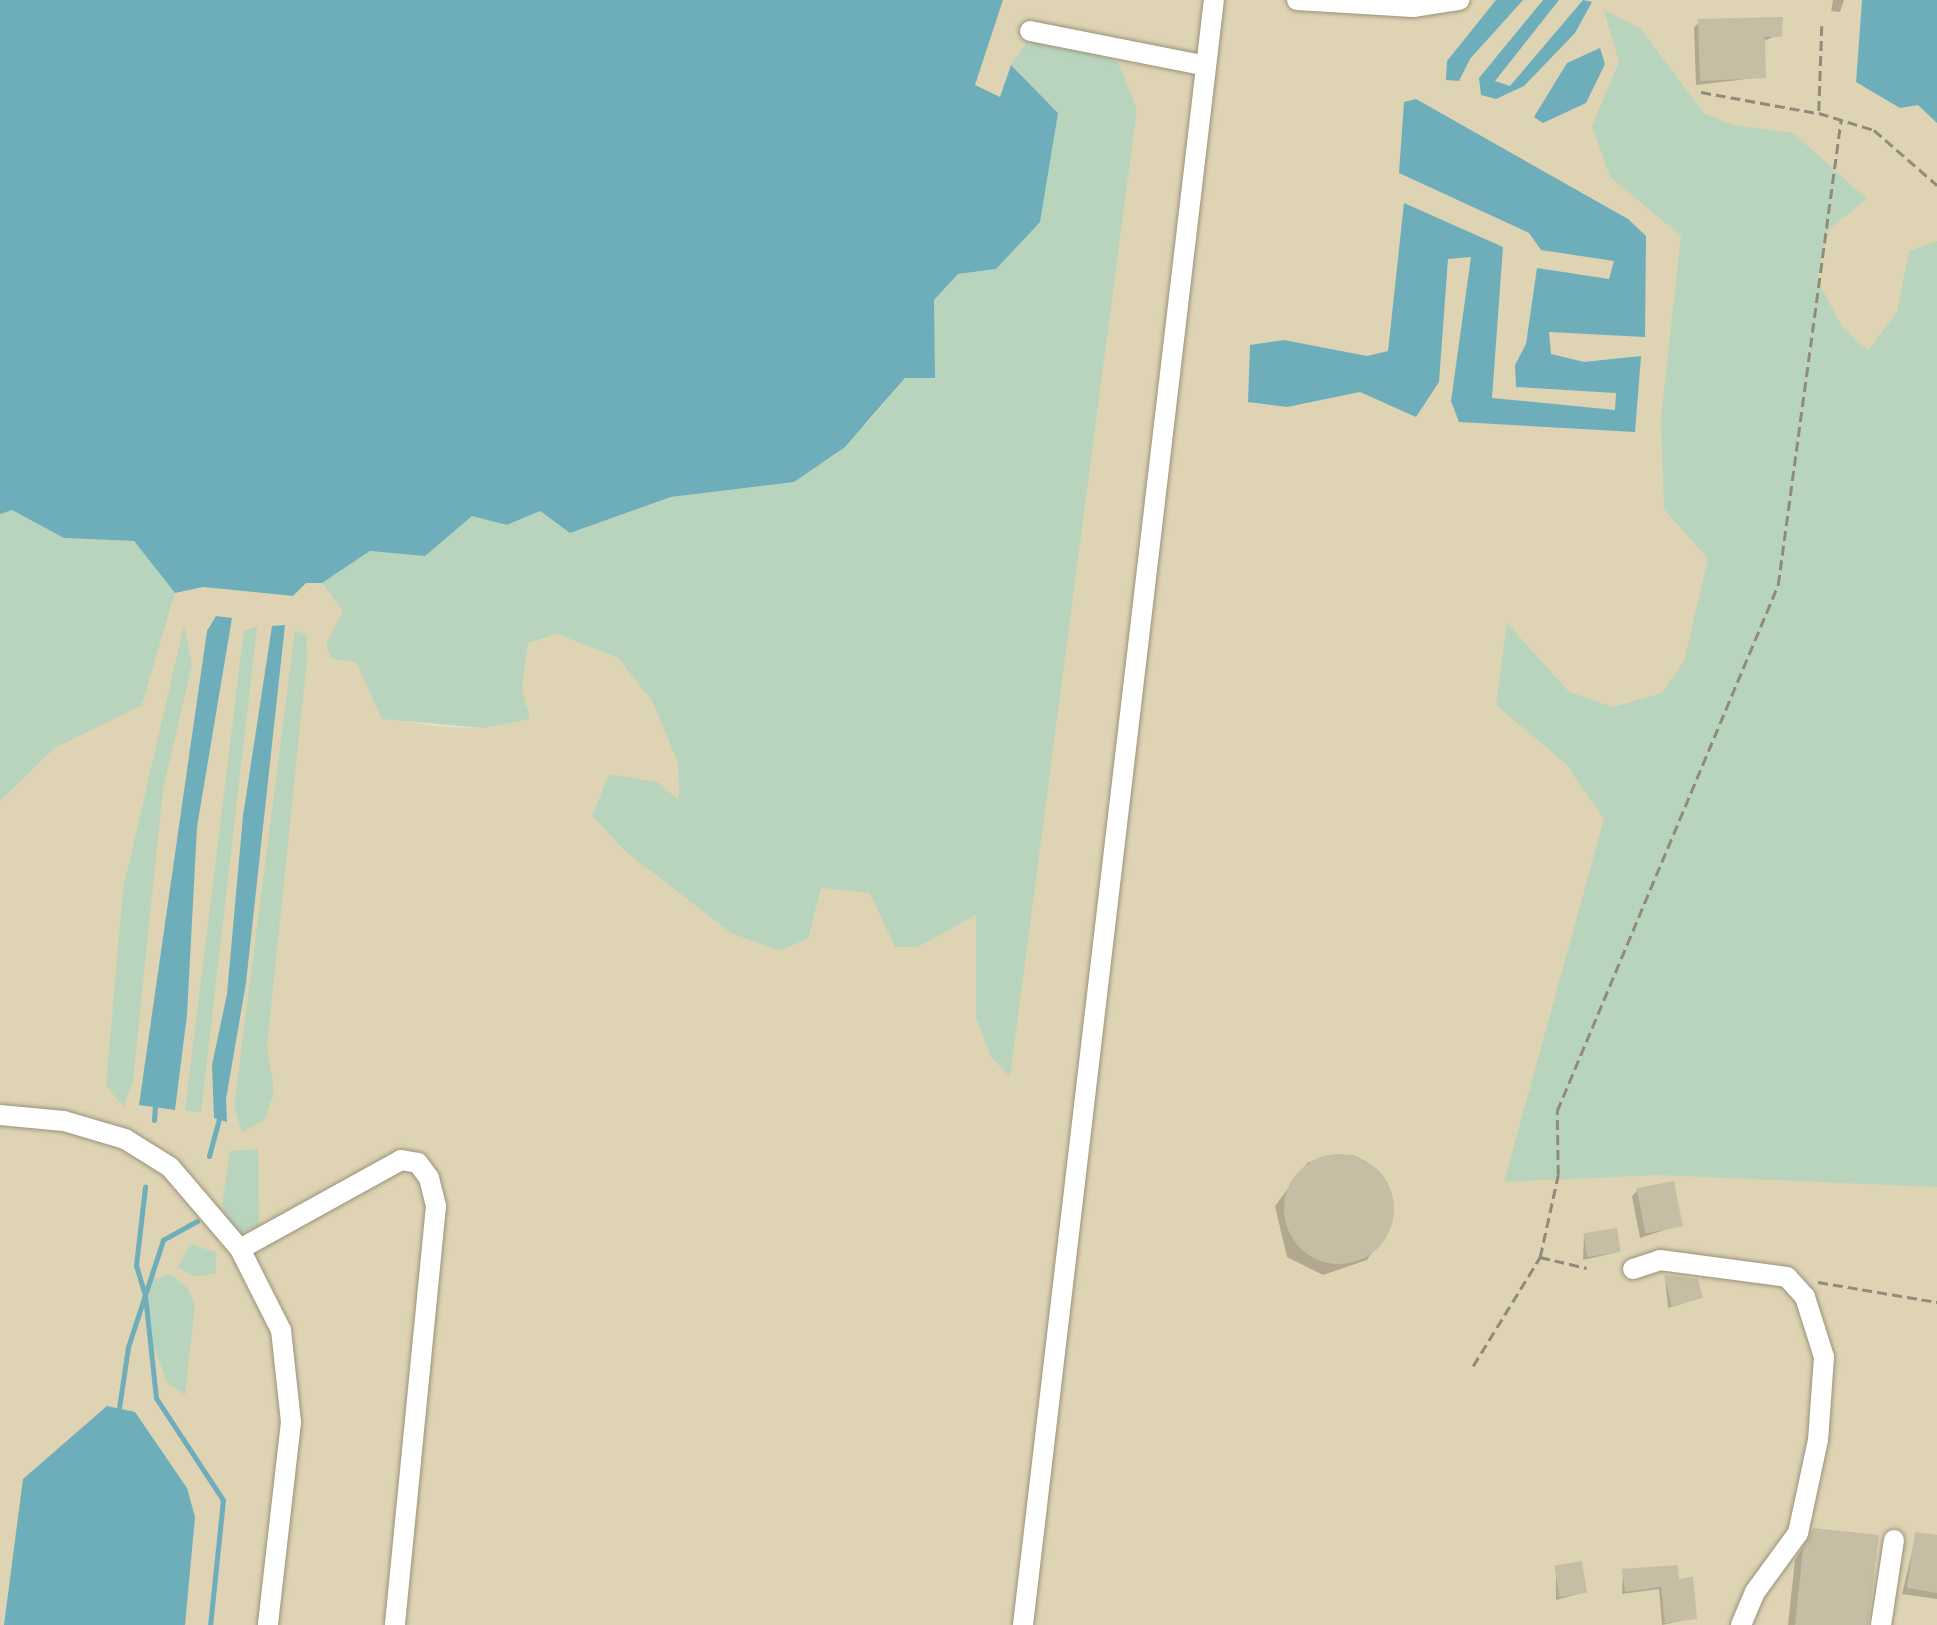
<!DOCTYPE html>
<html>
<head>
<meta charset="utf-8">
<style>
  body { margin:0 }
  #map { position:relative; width:1937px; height:1625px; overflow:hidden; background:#e6dfc6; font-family:"Fira Sans",sans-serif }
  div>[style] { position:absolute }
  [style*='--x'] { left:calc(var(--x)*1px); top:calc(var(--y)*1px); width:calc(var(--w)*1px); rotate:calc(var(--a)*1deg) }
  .built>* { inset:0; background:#ded3b3 }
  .green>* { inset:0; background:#b9d4bd }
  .water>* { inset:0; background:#6eaebb }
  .shadow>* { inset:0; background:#0003 }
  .stream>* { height:5px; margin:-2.5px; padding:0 2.5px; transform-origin:2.5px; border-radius:2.5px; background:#6eaebb }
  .building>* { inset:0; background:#c5bea5; transform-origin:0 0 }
  .round { border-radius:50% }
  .path>* { height:2.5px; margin-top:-1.25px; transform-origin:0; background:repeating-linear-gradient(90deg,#918c7a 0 10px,transparent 0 15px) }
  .roads { filter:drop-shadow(0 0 2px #99927a) drop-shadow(0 0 2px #99927a) }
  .minor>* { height:20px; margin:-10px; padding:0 10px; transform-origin:10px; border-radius:10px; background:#fff }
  span { translate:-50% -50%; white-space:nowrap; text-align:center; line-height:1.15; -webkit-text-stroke:8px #f4ecd3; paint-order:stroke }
</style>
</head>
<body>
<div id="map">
  <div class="built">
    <i style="clip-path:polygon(1003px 0,1862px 0,1856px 82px,1917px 104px,1937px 123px,1937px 1625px,0 1625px,0 801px,55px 748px,142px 705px,175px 593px,203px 587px,293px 596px,306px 582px,322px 583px,343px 611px,326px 644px,356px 662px,382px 718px,441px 727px,483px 728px,522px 689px,528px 643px,557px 634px,618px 658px,652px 701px,678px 763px,679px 801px,610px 774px,592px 816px,625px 851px,731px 933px,779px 951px,808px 939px,821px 888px,870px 892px,918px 947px,976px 915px,1009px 1076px,1137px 109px,1118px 62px,1011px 65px,1000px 97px,974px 85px)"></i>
  </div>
  <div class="green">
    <i style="clip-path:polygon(1604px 10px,1641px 29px,1705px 114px,1733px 125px,1793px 133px,1867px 199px,1829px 229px,1817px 279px,1842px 327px,1868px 351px,1897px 312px,1909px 251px,1937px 241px,1937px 1187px,1659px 1175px,1504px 1182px,1604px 819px,1565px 763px,1496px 705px,1507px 623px,1569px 692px,1613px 707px,1662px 693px,1684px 661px,1708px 559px,1664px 509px,1661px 419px,1681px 236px,1610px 177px,1592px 126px,1619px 62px)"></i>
    <i style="clip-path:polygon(1033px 32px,1118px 62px,1137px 109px,1010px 1077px,991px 1057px,976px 1017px,976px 915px,918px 947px,895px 947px,870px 893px,821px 888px,808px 939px,779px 951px,731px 933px,625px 851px,592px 816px,609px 774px,657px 782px,679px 800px,678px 763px,652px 701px,618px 658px,557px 634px,528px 643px,522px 689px,530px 719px,483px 728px,382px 719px,356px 662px,331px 658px,326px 644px,343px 611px,322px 583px,370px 551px,425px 555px,472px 515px,507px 525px,540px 511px,570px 533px,671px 497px,794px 482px,869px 421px,905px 378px,934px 300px,958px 274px,996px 269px,1058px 113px,1011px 65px)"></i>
    <i style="clip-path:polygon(12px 509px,64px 538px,134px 541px,175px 593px,142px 705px,55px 748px,0 801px,0 514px)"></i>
    <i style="clip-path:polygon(184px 625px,192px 665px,163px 789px,133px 1080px,124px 1107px,106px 1086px,123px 890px)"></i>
    <i style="clip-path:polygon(257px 627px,201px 1112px,185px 1111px,244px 630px)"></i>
    <i style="clip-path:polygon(295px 631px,306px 634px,307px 659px,267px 1046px,274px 1091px,265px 1119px,242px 1133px,234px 1106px)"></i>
    <i style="clip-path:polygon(258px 1149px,259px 1225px,234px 1237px,222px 1204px,230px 1151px)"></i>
    <i style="clip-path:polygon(190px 1244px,216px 1252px,216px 1273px,195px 1277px,178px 1267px)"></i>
    <i style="clip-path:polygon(170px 1274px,187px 1287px,195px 1305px,185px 1395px,167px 1382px,147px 1328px,150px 1281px)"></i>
  </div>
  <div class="water">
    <i style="clip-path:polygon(0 0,1003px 0,975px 85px,1000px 97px,1011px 65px,1058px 113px,1040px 222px,996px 269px,958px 274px,934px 300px,935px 378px,905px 378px,845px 447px,794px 482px,671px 497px,570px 533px,540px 511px,507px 525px,472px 516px,425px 556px,370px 551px,322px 583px,306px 583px,293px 596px,203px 587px,175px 593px,134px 541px,64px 538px,12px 510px,0 514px)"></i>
    <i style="clip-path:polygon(1496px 0,1523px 0,1470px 59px,1459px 81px,1446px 80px,1447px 61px)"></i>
    <i style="clip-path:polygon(1543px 0,1559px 0,1495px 81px,1510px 86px,1583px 0,1592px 2px,1575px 33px,1524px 86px,1496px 99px,1481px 95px,1479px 78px)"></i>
    <i style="clip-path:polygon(1862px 0,1937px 0,1937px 123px,1918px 105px,1900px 108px,1856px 82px)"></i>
    <i style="clip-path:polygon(1600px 48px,1605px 64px,1586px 103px,1543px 123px,1534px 117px,1567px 63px)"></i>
    <i style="clip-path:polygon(1416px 99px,1628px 219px,1646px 236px,1645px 337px,1549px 332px,1551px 354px,1584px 362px,1641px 356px,1635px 432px,1459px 422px,1451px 401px,1471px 257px,1448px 259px,1439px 382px,1416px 417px,1360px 392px,1287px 407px,1248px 402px,1250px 345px,1284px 340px,1367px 356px,1388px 351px,1404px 203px,1503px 247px,1492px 398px,1615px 410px,1616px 393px,1516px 387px,1515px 365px,1526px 344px,1537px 268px,1609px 279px,1614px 261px,1541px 250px,1529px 233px,1399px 173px,1404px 102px)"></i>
    <i style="clip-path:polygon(216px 616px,232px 618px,197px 827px,187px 1015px,175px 1110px,139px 1105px,207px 631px)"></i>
    <i style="clip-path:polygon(285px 625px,246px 983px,226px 1099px,227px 1122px,214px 1118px,212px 1065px,227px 994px,243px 816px,272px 626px)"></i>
    <i style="clip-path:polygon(107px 1406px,135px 1412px,187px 1488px,195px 1517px,185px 1625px,4px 1625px,23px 1479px)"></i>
  </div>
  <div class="shadow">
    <i style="clip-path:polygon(1833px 0,1844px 0,1840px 12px,1831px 11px)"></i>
    <i style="clip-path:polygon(1700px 22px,1779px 35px,1763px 41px,1764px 77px,1696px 85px,1694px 27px)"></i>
    <i style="clip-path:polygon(1353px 1155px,1387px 1182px,1393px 1220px,1367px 1260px,1323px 1275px,1287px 1257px,1275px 1206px,1308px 1162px)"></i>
    <i style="clip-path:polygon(1638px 1190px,1680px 1225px,1640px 1238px,1632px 1196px)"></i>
    <i style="clip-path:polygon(1584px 1235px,1618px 1252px,1583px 1260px)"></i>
    <i style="clip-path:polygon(1665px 1278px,1700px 1298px,1668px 1308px)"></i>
    <i style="clip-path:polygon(1814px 1530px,1867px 1625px,1788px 1625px,1795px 1560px)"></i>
    <i style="clip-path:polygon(1916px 1535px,1937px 1538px,1937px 1599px,1902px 1594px)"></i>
    <i style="clip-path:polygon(1556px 1568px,1585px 1592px,1556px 1600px)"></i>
    <i style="clip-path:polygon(1623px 1571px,1677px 1582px,1694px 1618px,1662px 1625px,1659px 1589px,1622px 1594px)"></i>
  </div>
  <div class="stream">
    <i style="--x:154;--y:1120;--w:13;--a:-86"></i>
    <i style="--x:209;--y:1156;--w:38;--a:-75"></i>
    <i style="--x:197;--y:1221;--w:39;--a:151"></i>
    <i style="--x:163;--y:1240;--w:58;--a:108.1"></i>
    <i style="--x:145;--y:1295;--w:104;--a:83.9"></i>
    <i style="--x:156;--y:1398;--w:122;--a:56.7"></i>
    <i style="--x:223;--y:1500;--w:126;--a:95.9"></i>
    <i style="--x:119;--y:1408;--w:62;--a:-81.6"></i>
    <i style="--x:128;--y:1347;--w:55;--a:-71.9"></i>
    <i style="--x:145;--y:1295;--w:31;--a:-107"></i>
    <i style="--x:136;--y:1265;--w:79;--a:-83.4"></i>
  </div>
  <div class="building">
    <i style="clip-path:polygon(1783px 17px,1782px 37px,1765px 37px,1766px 78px,1700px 81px,1698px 19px)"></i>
    <i class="round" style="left:1284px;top:1154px;width:110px;height:110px"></i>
    <i style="left:1674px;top:1181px;width:46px;height:38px;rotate:79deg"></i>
    <i style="left:1617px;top:1228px;width:24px;height:34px;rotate:81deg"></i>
    <i style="clip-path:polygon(1664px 1275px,1698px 1279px,1703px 1298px,1672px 1306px)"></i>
    <i style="clip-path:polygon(1813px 1528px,1879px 1535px,1868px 1625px,1795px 1625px,1803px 1549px)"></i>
    <i style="clip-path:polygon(1915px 1532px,1937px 1535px,1937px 1593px,1907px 1588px)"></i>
    <i style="left:1582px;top:1561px;width:32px;height:28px;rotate:81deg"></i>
    <i style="clip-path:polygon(1678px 1565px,1679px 1579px,1693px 1577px,1697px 1619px,1665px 1623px,1661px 1587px,1625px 1592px,1622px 1569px)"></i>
  </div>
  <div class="path">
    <i style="--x:1822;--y:26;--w:87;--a:92"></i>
    <i style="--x:1819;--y:113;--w:58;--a:17.2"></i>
    <i style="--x:1874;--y:130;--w:84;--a:41.1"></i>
    <i style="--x:1701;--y:92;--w:118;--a:10.3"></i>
    <i style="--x:1540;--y:1257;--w:84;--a:-77.6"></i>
    <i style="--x:1558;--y:1175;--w:64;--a:-90.9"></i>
    <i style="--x:1557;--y:1111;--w:571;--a:-67.21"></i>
    <i style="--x:1778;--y:585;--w:469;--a:-82.3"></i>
    <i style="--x:1818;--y:1282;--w:121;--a:9.5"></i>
    <i style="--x:1473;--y:1366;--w:128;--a:-58.4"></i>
    <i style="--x:1540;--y:1257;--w:48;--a:13.2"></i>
  </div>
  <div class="roads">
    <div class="minor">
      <i style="--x:1297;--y:0;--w:116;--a:3.5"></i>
      <i style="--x:1413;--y:7;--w:47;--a:-8.7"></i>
      <i style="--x:1030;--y:31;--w:179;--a:11.2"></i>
      <i style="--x:0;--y:1115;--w:64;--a:5.4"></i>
      <i style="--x:64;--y:1121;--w:64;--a:16.4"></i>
      <i style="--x:125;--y:1139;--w:53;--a:31.9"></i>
      <i style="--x:170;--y:1167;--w:108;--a:49.5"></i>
      <i style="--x:240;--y:1249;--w:91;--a:63.2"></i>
      <i style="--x:281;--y:1330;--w:93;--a:83.8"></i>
      <i style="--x:291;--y:1422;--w:204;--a:96.5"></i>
      <i style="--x:240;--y:1249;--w:184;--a:-28.9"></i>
      <i style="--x:401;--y:1160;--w:17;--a:10"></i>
      <i style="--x:418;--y:1163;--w:19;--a:54"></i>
      <i style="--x:429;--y:1178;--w:29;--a:76"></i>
      <i style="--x:436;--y:1206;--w:421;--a:95.6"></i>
      <i style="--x:1633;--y:1269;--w:28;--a:-18"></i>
      <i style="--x:1660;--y:1260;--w:128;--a:7.6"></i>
      <i style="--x:1787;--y:1277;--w:27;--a:48"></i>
      <i style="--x:1805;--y:1297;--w:63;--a:72.4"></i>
      <i style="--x:1824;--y:1357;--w:83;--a:94.1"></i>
      <i style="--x:1818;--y:1440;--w:95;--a:102.1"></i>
      <i style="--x:1798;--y:1533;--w:73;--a:126.1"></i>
      <i style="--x:1755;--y:1592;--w:36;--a:113"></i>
      <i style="--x:1023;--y:1625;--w:1636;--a:-83.3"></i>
      <i style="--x:1881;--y:1625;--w:86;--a:-81.3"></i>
    </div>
  </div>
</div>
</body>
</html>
